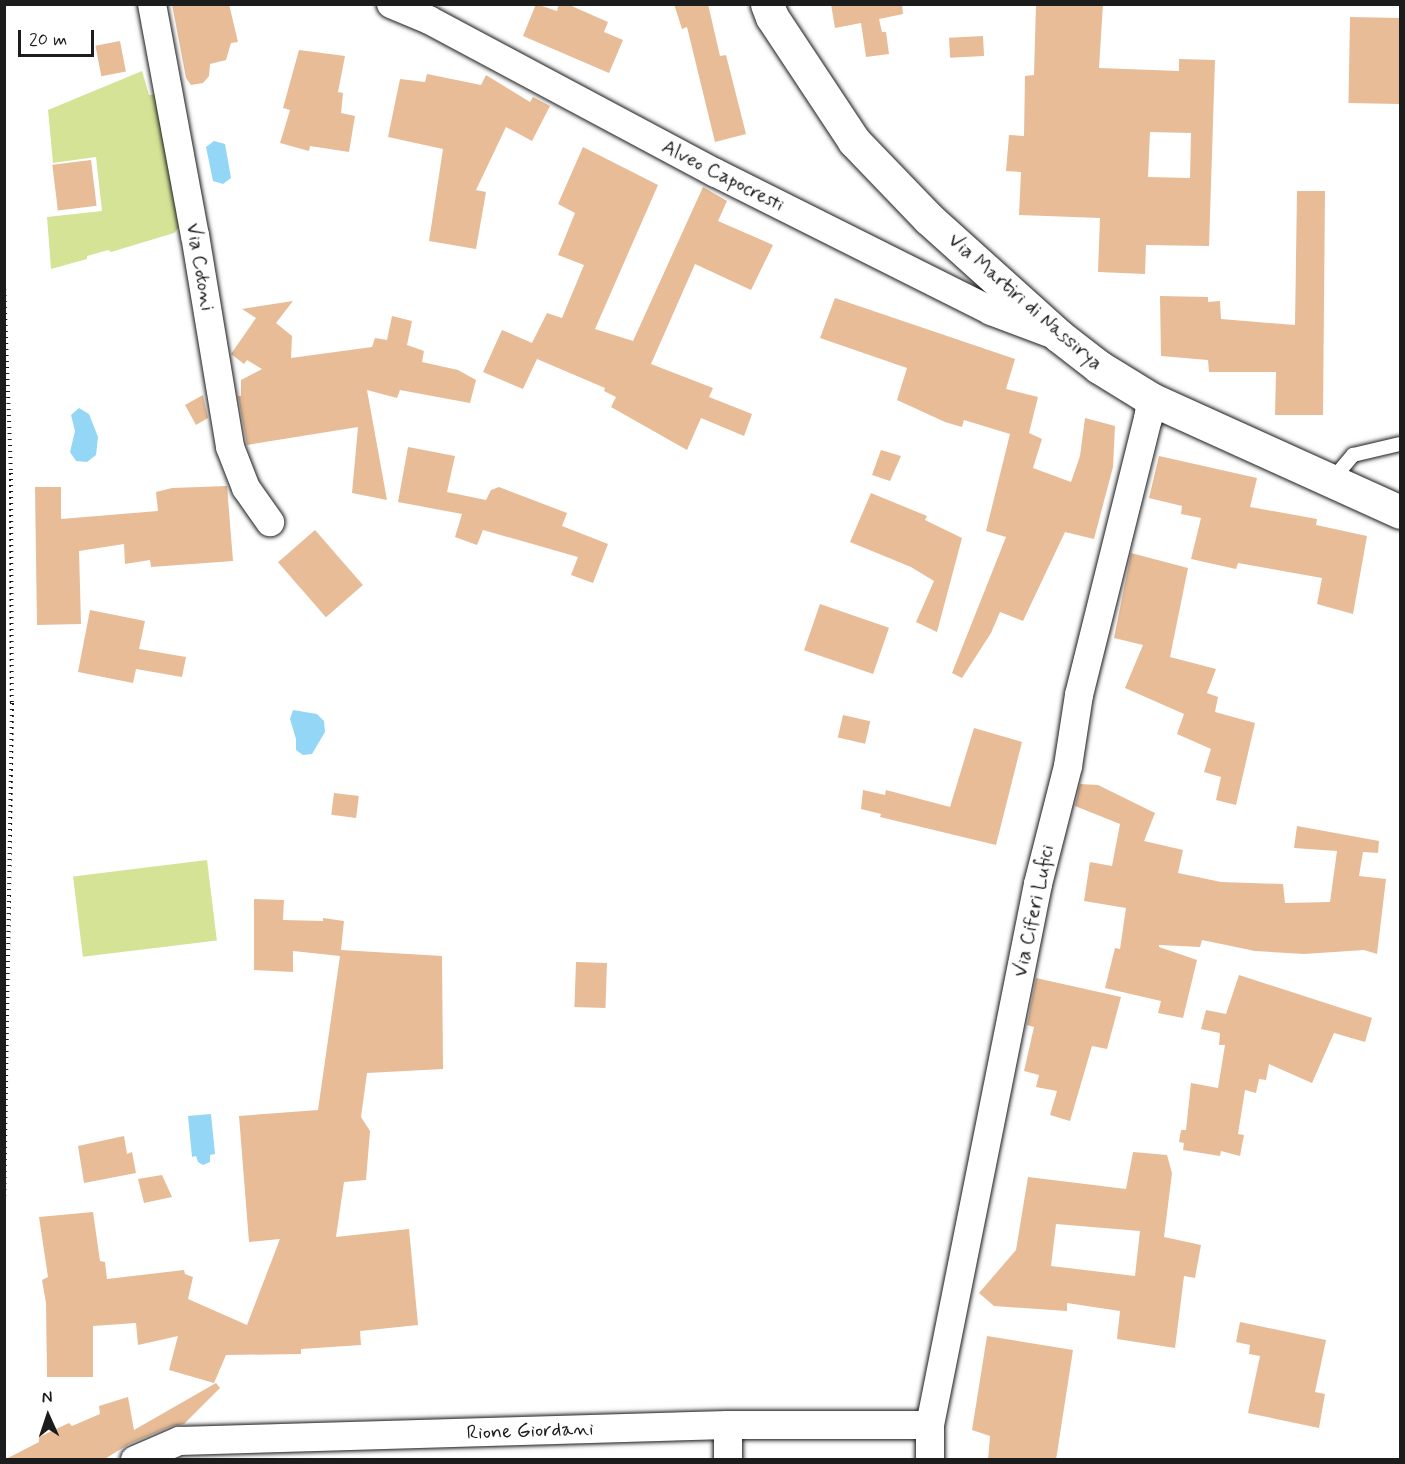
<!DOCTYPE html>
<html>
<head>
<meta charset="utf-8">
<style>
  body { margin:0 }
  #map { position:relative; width:1405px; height:1464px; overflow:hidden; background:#fff; font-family:Mynerve,sans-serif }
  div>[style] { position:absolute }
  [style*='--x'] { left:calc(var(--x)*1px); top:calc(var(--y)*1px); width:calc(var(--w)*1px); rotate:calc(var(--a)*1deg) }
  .green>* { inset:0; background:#d4e396; transform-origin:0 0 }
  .water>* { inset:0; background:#94d6f6 }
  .building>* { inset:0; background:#e7bc97; transform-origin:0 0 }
  .path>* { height:4px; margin-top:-2px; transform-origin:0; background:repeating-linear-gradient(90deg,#1c1c1c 0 1.5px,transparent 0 6px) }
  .roads { filter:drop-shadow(0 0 2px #1c1c1c) drop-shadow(0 0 2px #1c1c1c) }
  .lane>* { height:14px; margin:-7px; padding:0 7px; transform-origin:7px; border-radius:7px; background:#fff }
  .street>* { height:28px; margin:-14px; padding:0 14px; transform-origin:14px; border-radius:14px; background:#fff }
  .secondary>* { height:33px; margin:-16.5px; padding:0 16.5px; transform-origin:16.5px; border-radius:16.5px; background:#fff }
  span { translate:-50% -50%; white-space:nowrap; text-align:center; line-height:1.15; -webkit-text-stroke:4.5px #fff; paint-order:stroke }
  .street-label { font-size:20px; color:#1c1c1c }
  .frame { position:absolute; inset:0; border:6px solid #1c1c1c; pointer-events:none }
  .north { position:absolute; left:18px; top:1386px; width:60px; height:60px; -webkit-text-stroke:4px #fff; paint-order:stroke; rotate:357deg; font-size:16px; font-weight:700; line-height:24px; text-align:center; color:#1c1c1c }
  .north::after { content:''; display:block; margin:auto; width:21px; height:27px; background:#1c1c1c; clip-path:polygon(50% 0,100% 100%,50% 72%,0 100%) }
  .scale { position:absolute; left:18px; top:30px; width:76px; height:27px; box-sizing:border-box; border:3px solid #1c1c1c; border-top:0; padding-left:8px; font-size:18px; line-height:21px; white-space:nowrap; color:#1c1c1c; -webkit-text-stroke:4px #fff; paint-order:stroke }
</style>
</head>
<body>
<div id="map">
  <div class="green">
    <i style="clip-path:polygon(142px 71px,149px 95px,159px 94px,185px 221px,174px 233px,111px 252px,108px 250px,87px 256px,87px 259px,51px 269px,47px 217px,102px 211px,96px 157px,53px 163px,48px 110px)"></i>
    <i style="left:207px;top:860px;width:81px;height:135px;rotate:83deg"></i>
  </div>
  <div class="water">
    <i style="clip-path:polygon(214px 141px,225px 144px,231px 178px,223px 184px,213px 181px,206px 147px)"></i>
    <i style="clip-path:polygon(79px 408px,89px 414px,98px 437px,96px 455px,87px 462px,76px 461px,70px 452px,75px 431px,71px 415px)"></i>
    <i style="clip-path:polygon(293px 710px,317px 714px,324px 721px,325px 732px,312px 754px,303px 755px,296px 750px,296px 739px,290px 719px)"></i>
    <i style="clip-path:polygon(211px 1114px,215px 1154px,210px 1155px,210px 1162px,203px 1165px,198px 1162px,196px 1156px,192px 1157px,188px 1116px)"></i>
  </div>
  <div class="building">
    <i style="clip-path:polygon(172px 4px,229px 4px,238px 42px,231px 43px,226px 60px,210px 64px,209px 76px,203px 83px,191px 85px,186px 78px)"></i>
    <i style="clip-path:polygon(536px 4px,557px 11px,559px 4px,567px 4px,608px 22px,604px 32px,623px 40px,609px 73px,523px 36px)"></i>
    <i style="clip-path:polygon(674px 4px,708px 4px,720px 56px,726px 55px,746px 134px,715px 142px,687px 27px,682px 29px)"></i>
    <i style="clip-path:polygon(831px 4px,902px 4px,903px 14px,879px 19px,882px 32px,886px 32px,889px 54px,866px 57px,861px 23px,835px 28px)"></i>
    <i style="clip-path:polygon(evenodd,1036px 4px,1103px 4px,1099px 68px,1179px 71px,1179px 59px,1215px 60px,1209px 246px,1146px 245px,1145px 274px,1098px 272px,1100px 218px,1019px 215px,1021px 172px,1006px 171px,1009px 135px,1024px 136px,1025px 76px,1034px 75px,1036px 4px,1150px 132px,1191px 133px,1190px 178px,1148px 177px,1150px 132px)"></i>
    <i style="left:1350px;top:17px;width:51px;height:86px;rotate:1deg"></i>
    <i style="left:983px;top:36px;width:20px;height:34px;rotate:87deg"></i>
    <i style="left:120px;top:41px;width:31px;height:25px;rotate:79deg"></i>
    <i style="clip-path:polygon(299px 50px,345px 56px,338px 92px,343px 93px,341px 113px,355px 116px,349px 152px,310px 146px,309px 151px,280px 143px,290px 110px,283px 108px)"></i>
    <i style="clip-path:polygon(427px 74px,481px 85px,486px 75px,530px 102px,533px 97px,550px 106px,532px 141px,506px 127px,476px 190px,486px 192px,476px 249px,429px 241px,443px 149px,388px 137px,400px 79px,425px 82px)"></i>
    <i style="clip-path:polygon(583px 147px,658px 185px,595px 329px,633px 341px,703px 187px,727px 201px,718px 221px,773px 245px,751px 290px,695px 264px,651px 364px,713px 388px,709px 397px,752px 414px,744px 436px,701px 418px,687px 450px,611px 407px,616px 397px,604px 391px,605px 388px,537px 359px,523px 389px,483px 372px,502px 330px,532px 343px,547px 313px,562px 318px,584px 265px,558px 255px,575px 213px,558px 204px)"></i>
    <i style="left:91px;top:160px;width:46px;height:39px;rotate:83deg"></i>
    <i style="clip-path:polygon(1297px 191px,1325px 191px,1323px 415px,1275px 415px,1276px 372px,1209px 372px,1208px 360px,1161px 356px,1160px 296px,1208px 297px,1208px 302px,1220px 301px,1221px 319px,1295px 325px)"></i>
    <i style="clip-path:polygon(835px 298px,1015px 359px,1006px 389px,1038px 397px,1029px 433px,1042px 439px,1033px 468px,1071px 482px,1080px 456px,1085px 418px,1115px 426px,1113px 467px,1094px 539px,1065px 532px,1023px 621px,1000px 612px,991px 633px,962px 678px,952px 673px,1006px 537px,986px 531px,1010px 434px,964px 420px,962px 427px,945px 422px,897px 400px,907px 368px,820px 338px)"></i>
    <i style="clip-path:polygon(293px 301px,276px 323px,292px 336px,291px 358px,372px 347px,375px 338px,387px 340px,392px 316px,412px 321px,407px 345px,424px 351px,422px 362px,458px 370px,476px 380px,470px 403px,400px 390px,397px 398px,367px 390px,387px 500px,352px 493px,358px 427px,247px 445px,238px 396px,241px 396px,241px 380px,262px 369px,247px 360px,244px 364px,231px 354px,256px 318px,242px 309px)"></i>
    <i style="clip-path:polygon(203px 395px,208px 418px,196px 425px,185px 405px)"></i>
    <i style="clip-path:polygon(408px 447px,455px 456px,447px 492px,486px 500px,491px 490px,499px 487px,567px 513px,562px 526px,608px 544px,593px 583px,571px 575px,578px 557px,483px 530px,477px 545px,455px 537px,462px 514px,398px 502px)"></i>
    <i style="clip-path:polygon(881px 450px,901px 456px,890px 481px,872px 475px)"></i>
    <i style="clip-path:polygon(1159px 456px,1257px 478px,1250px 507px,1317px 519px,1316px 525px,1367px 536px,1353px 614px,1317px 604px,1322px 578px,1238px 563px,1236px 569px,1191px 559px,1201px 518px,1181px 514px,1182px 506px,1149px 498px)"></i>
    <i style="clip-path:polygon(227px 486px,233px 561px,151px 567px,150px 560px,125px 564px,124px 544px,79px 551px,81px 624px,37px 625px,35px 487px,61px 487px,61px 519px,158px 511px,156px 492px,172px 488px)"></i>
    <i style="clip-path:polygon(871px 493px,927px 516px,925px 520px,962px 538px,937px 632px,916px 622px,934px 581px,911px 567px,850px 542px)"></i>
    <i style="left:315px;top:530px;width:73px;height:49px;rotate:49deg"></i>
    <i style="clip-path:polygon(1131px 553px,1188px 568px,1170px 657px,1216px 669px,1207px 693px,1218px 697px,1215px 712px,1255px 723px,1236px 805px,1216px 800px,1221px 777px,1204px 772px,1211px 749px,1177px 734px,1184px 714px,1125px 688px,1143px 645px,1114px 638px)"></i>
    <i style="left:820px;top:604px;width:73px;height:49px;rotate:19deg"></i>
    <i style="clip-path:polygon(90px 610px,145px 621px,139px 649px,186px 657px,182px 677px,136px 669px,133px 683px,78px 672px)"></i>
    <i style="left:843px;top:715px;width:28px;height:23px;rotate:13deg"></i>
    <i style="clip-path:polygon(974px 728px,1022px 742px,996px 845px,880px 817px,881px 814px,861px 809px,863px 790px,885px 795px,886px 790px,950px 807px)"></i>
    <i style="clip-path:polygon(1080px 784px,1098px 785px,1155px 813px,1144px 841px,1183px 850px,1178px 873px,1221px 882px,1283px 884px,1285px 903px,1330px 902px,1337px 851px,1294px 848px,1297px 826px,1379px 841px,1378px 853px,1363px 852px,1359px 876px,1386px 879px,1377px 954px,1364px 950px,1304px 954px,1255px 951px,1202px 940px,1200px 947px,1159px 945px,1159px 947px,1197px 960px,1183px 1018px,1158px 1013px,1161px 1001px,1105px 988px,1115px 948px,1120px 949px,1126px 908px,1084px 901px,1090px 862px,1112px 866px,1120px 824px,1075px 806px)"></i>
    <i style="left:334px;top:793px;width:25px;height:22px;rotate:7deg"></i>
    <i style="clip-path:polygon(254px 899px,284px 900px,283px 920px,323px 921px,323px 918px,344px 921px,341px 950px,442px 956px,443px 1069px,367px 1073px,361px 1117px,370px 1131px,366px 1180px,344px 1182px,336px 1237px,409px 1229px,418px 1325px,360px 1331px,361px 1345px,301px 1349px,301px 1354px,226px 1355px,214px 1383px,169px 1370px,178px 1336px,138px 1345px,136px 1323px,93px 1326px,93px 1377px,47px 1377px,46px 1303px,42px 1280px,48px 1277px,39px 1217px,93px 1212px,100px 1261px,105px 1262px,107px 1279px,184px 1270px,185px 1274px,193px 1277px,188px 1299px,247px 1325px,280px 1239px,249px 1242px,239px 1116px,318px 1110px,340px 956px,293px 951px,293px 972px,254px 970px)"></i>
    <i style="left:576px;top:962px;width:31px;height:45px;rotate:2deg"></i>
    <i style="clip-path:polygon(1239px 975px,1372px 1018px,1365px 1042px,1334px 1033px,1312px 1083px,1269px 1064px,1266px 1080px,1259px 1079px,1256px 1093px,1245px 1090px,1238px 1134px,1244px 1135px,1240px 1156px,1221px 1151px,1220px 1156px,1183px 1150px,1184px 1143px,1179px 1142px,1181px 1130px,1186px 1130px,1191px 1083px,1218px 1088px,1225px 1045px,1219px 1045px,1220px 1033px,1201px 1029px,1206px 1010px,1226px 1014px)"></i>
    <i style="clip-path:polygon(1036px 978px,1121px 997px,1107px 1049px,1092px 1046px,1070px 1121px,1050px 1115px,1057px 1091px,1036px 1087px,1039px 1075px,1024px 1071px,1034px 1027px,1027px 1025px)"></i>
    <i style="clip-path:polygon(124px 1136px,127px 1154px,132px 1152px,136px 1173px,84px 1183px,78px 1146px)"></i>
    <i style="clip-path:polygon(evenodd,1133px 1152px,1167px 1155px,1172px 1173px,1164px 1237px,1201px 1245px,1195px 1278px,1184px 1276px,1175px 1348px,1117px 1339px,1120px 1311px,1067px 1303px,1067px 1311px,994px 1306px,979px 1293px,1016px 1250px,1028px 1177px,1126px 1189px,1133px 1152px,1056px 1224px,1140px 1231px,1135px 1276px,1051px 1266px,1056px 1224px)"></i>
    <i style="clip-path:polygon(162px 1175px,172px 1197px,144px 1203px,138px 1179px)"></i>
    <i style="clip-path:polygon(1240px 1322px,1326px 1340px,1315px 1392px,1325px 1394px,1319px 1428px,1248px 1413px,1260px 1356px,1249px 1354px,1250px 1345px,1236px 1342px)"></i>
    <i style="clip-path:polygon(987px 1336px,1073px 1350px,1056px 1460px,988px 1460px,990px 1436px,972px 1430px)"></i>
    <i style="clip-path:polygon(216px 1383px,220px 1388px,184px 1424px,172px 1426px,129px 1444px,103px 1460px,4px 1460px,39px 1442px,39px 1437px,69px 1423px,72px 1426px,100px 1414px,99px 1406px,128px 1397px,134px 1430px)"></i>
  </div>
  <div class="path">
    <i style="--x:4;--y:283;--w:190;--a:87.9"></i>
    <i style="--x:11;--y:473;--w:230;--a:89.8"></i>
    <i style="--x:12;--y:703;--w:495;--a:90.9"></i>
  </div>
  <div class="roads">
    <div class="lane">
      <i style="--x:1332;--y:480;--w:33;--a:-50"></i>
      <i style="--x:1353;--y:455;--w:48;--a:-13.2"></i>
    </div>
    <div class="street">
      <i style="--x:152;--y:4;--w:235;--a:79.5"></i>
      <i style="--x:195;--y:235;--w:215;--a:80.6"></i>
      <i style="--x:230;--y:447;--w:44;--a:68.7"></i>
      <i style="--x:246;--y:488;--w:42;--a:54.8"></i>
      <i style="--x:391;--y:4;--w:41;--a:22.8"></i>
      <i style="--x:429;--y:20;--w:325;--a:28.1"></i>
      <i style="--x:716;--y:173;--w:308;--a:26.6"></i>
      <i style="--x:991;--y:311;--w:68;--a:20.6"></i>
      <i style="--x:728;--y:1425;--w:35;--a:90"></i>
      <i style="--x:135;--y:1460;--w:48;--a:-23.4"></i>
      <i style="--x:179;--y:1441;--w:549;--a:-1.67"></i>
      <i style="--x:728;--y:1425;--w:202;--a:0"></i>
      <i style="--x:930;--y:1460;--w:35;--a:-90"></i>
      <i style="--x:930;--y:1425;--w:552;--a:-78.71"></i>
      <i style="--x:1038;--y:884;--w:122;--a:-75.7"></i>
      <i style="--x:1068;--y:766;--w:72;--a:-81.2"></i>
      <i style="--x:1079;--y:695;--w:284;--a:-76"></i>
      <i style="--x:1148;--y:419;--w:20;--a:-81"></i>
    </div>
    <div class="secondary">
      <i style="--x:767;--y:4;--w:14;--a:69"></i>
      <i style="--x:772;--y:17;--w:149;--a:56.5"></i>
      <i style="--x:854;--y:141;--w:107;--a:46.1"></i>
      <i style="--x:928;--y:218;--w:176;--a:42"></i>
      <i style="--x:1059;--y:336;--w:51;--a:37.8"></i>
      <i style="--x:1099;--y:367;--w:61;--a:31.6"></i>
      <i style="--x:1151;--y:399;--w:273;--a:24.4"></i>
    </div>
  </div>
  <div class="street-label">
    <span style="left:723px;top:176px;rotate:27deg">Alveo Capocresti</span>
    <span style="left:200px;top:267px;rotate:80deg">Via Cotoni</span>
    <span style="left:1025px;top:302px;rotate:41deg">Via Martiri di Nassirya</span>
    <span style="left:1034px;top:911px;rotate:-78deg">Via Ciferi Lufici</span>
    <span style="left:530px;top:1431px;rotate:-2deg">Rione Giordani</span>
  </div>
  <div class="frame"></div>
  <div class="north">N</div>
  <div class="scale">20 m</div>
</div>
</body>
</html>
